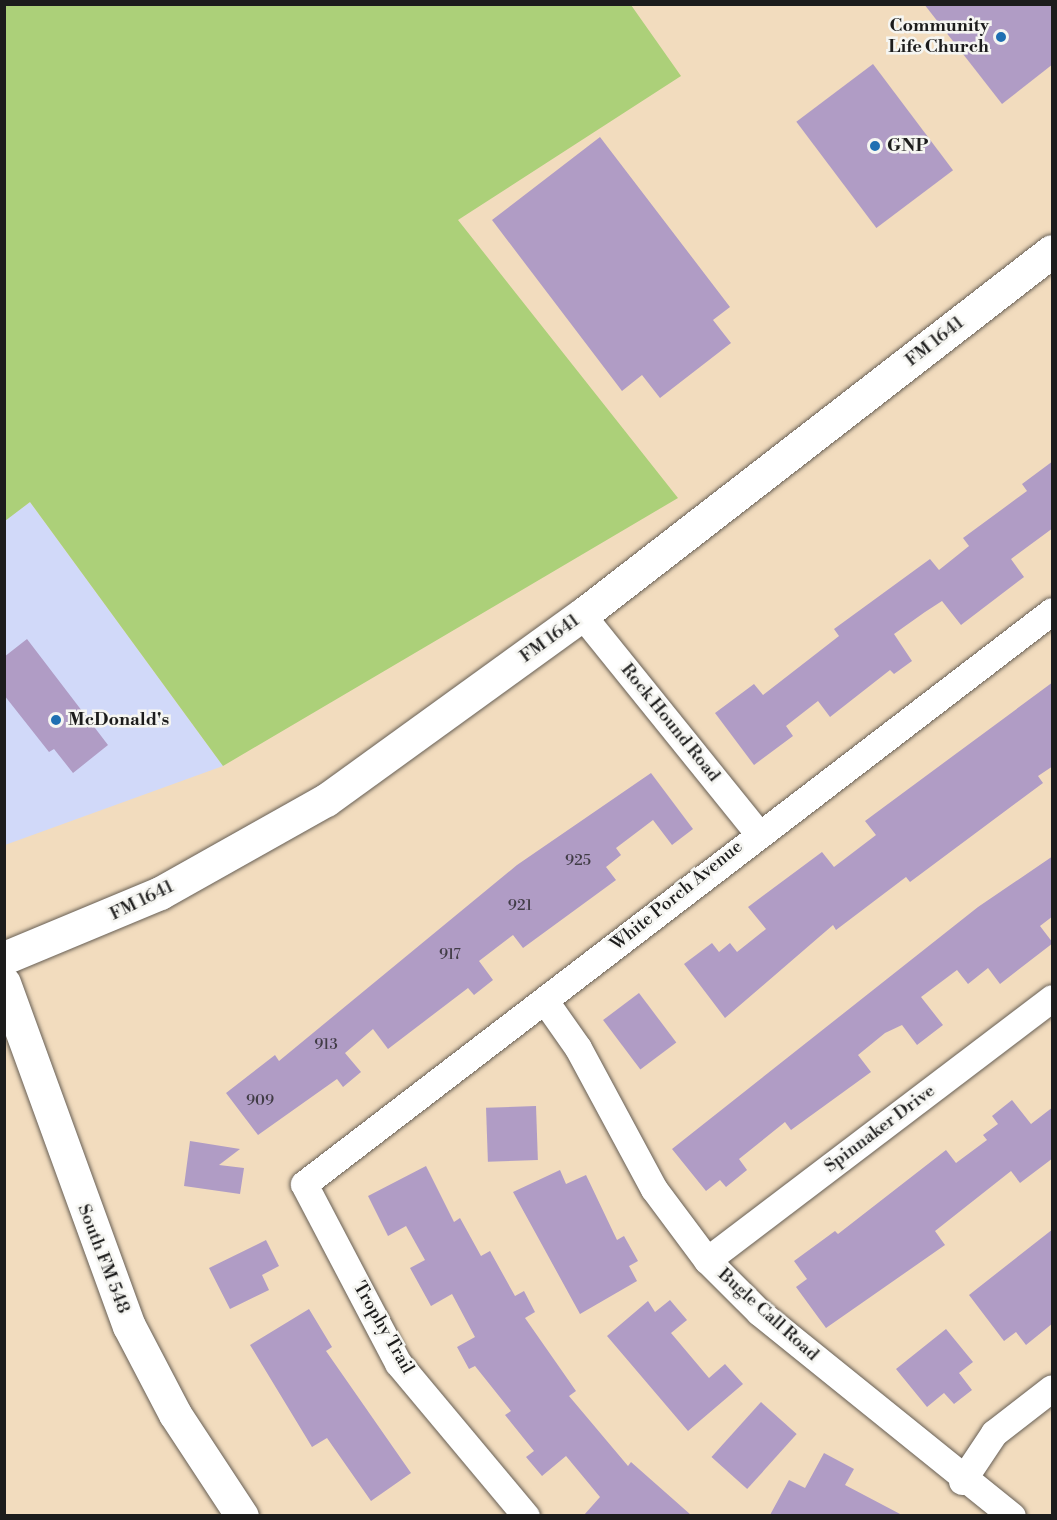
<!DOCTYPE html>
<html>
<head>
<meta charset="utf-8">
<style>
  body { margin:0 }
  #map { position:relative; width:1057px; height:1520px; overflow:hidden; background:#f2dcbe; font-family:"Libre Bodoni",serif }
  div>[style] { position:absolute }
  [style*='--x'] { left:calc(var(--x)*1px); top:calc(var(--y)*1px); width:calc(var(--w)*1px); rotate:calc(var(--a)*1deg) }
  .built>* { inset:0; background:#d1d9f9 }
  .green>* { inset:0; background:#acd079 }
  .building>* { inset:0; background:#b09cc5; transform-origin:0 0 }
  .roads { filter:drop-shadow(0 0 2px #675f55) drop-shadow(0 0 2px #675f55) }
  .minor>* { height:27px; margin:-13.5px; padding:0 13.5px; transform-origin:13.5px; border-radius:13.5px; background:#fff }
  .secondary>* { height:33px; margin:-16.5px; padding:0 16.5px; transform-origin:16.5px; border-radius:16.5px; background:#fff }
  .dots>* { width:16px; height:16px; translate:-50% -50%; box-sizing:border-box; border:3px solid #f6f6f2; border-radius:50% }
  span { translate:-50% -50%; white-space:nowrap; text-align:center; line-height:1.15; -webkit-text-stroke:5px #f6f6f2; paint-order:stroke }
  .number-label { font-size:15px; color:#413c46 }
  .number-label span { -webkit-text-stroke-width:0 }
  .poi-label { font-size:18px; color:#1c1c1c; font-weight:700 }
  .right { translate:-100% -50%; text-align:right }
  .left { translate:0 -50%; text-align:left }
  .street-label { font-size:18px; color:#1c1c1c }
  .frame { position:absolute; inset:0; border:6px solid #1c1c1c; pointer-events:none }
</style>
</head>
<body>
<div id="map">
  <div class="built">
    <i style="clip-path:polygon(30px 502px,223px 766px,5px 845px,4px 521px)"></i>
  </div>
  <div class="green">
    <i style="clip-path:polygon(5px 4px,631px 5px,681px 76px,458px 220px,678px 498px,223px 766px,30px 502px,5px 521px)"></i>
  </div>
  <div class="building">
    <i style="clip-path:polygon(924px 4px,1053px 4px,1053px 64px,1002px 104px)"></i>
    <i style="left:873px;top:64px;width:133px;height:96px;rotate:53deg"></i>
    <i style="clip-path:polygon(600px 137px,730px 307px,713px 320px,731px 343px,660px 398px,642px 375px,622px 391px,492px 220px)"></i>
    <i style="clip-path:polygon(1053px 461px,1053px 528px,1011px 559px,1024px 577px,961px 625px,942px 601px,925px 612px,894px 634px,912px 661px,894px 674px,890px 670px,830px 717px,818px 701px,786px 726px,793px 736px,754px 765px,715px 713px,754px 684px,763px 695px,839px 636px,834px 629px,930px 559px,939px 570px,969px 546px,963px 538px,1027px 491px,1022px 484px)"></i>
    <i style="clip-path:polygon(27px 639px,108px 745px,73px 773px,54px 749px,49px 752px,4px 695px,4px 657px)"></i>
    <i style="clip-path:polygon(1053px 682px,1053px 766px,1038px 776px,1043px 783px,910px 882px,906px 877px,836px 930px,833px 925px,725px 1018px,684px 964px,712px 943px,719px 952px,730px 943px,737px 952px,766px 929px,748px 907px,822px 852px,834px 867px,876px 835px,865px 821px)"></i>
    <i style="clip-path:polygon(651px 773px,693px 829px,672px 845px,653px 820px,616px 848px,621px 855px,606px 867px,616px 880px,523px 948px,513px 935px,479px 961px,493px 980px,474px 995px,468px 988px,388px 1049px,373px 1029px,345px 1053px,361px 1072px,343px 1087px,337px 1079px,258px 1135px,226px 1093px,275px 1055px,279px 1061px,517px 865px)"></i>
    <i style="clip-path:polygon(1053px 856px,1053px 916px,1040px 926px,1053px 943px,1000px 984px,988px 968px,968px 984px,957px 970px,921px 997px,943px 1025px,917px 1045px,902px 1025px,885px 1033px,858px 1055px,871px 1072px,791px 1130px,785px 1122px,739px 1159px,747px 1170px,726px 1187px,720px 1180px,706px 1191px,672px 1149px,978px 907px)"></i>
    <i style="left:639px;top:993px;width:62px;height:45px;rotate:53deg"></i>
    <i style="clip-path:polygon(1012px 1100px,1031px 1124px,1053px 1107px,1053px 1158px,1020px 1183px,1011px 1171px,935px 1231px,945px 1245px,826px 1328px,796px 1287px,807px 1279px,794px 1261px,835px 1231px,838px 1234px,946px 1150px,956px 1163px,987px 1140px,983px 1135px,998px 1124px,992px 1116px)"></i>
    <i style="left:536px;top:1106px;width:54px;height:50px;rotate:88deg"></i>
    <i style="clip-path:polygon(190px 1141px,240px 1149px,219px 1165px,244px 1168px,240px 1194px,184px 1186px)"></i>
    <i style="clip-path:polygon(426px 1166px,454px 1222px,460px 1218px,481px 1256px,490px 1251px,515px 1296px,524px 1291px,535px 1312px,525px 1318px,576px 1391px,569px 1396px,628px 1466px,631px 1462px,691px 1515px,584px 1515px,600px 1497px,566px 1456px,542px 1476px,526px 1457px,534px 1451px,505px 1415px,511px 1411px,475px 1366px,469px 1369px,457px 1347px,475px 1337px,452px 1294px,431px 1306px,410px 1268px,425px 1260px,406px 1226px,388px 1236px,368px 1196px)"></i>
    <i style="clip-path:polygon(560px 1170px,566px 1184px,586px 1175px,617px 1240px,624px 1236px,638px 1261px,629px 1266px,637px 1281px,580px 1314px,513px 1192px)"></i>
    <i style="clip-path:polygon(1053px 1229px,1053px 1323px,1026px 1345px,1016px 1332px,1004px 1341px,969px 1295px)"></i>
    <i style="clip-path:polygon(266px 1240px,279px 1266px,262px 1275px,269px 1290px,230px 1309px,209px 1268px)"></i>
    <i style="clip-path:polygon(670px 1300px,687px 1320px,671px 1333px,709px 1378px,725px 1364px,743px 1384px,688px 1431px,607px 1336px,648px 1301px,655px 1312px)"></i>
    <i style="clip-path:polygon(309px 1309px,332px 1347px,326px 1351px,411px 1473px,371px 1501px,327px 1438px,312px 1447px,250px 1345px)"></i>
    <i style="clip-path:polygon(946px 1329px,973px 1362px,959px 1373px,972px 1390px,954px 1404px,944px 1393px,927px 1407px,896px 1369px)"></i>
    <i style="left:761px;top:1402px;width:48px;height:74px;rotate:42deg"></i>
    <i style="clip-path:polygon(824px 1453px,854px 1469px,845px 1485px,902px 1515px,770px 1515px,789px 1480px,805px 1488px)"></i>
  </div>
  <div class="roads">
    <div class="minor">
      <i style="--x:582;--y:615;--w:279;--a:51.1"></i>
      <i style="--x:545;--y:1001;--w:57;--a:54.9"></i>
      <i style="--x:578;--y:1048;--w:160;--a:61.7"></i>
      <i style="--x:654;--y:1189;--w:89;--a:53.3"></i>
      <i style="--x:707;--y:1260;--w:74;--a:45"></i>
      <i style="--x:759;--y:1312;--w:325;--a:38.9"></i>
      <i style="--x:707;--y:1260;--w:433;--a:-37.2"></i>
      <i style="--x:962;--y:1481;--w:58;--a:-56.3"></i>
      <i style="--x:994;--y:1433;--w:73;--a:-37.8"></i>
      <i style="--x:526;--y:1516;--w:199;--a:-129.9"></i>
      <i style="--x:398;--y:1363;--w:202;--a:-117.7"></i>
      <i style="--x:304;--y:1184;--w:942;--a:-37.45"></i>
    </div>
    <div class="secondary">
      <i style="--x:4;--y:958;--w:169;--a:-22.6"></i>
      <i style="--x:160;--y:893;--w:190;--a:-29.3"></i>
      <i style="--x:326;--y:800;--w:316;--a:-35.9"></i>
      <i style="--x:582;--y:615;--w:594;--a:-37.76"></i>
      <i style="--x:4;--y:983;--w:365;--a:70"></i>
      <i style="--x:129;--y:1326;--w:99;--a:62.4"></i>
      <i style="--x:175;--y:1414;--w:122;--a:56.7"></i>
    </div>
  </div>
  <div class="dots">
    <i style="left:1001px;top:37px;background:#1f6fb2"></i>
    <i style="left:875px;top:146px;background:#1f6fb2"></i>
    <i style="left:56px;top:720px;background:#1f6fb2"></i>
  </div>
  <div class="number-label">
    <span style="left:578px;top:861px">925</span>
    <span style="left:520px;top:906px">921</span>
    <span style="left:450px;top:955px">917</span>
    <span style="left:326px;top:1045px">913</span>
    <span style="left:260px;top:1101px">909</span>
  </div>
  <div class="poi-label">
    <span class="right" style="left:989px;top:37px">Community<br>Life Church</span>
    <span class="left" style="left:887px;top:146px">GNP</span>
    <span class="left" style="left:68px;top:720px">McDonald's</span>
  </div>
  <div class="street-label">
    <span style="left:935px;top:342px;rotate:-38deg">FM 1641</span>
    <span style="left:550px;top:639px;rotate:-36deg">FM 1641</span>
    <span style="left:670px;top:723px;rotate:51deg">Rock Hound Road</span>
    <span style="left:677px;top:896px;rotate:-39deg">White Porch Avenue</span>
    <span style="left:142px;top:901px;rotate:-26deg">FM 1641</span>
    <span style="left:880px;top:1129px;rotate:-37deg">Spinnaker Drive</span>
    <span style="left:103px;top:1259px;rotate:69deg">South FM 548</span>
    <span style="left:768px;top:1315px;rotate:42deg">Bugle Call Road</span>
    <span style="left:383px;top:1328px;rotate:60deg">Trophy Trail</span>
  </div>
  <div class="frame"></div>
</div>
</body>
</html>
